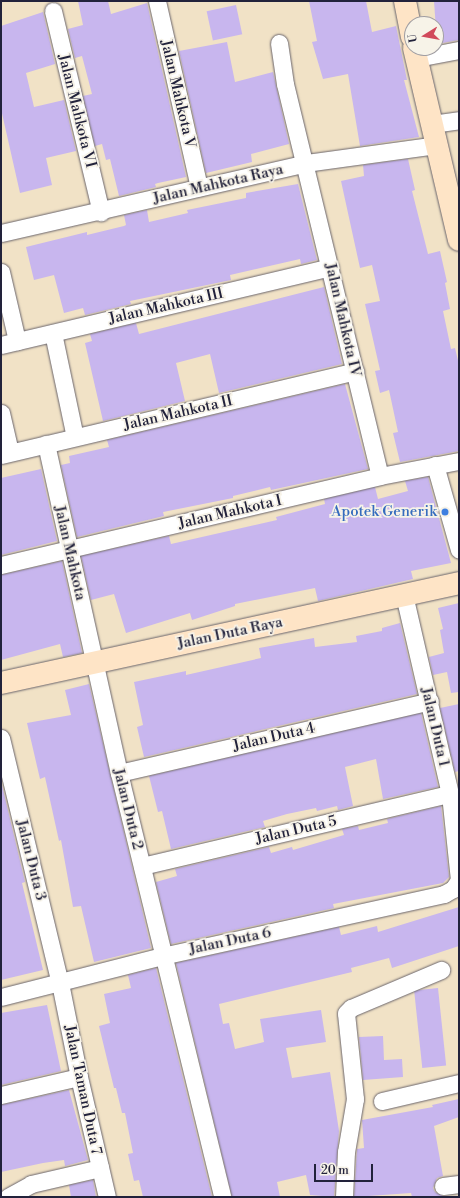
<!DOCTYPE html>
<html>
<head>
<meta charset="utf-8">
<style>
  body { margin:0 }
  #map { position:relative; width:460px; height:1198px; overflow:hidden; background:#f1e2c6; font-family:"Libre Bodoni",serif }
  div>[style] { position:absolute }
  [style*='--x'] { left:calc(var(--x)*1px); top:calc(var(--y)*1px); width:calc(var(--w)*1px); rotate:calc(var(--a)*1deg) }
  .building>* { inset:0; background:#c8b6ee; transform-origin:0 0 }
  .roads { filter:drop-shadow(0 0 1px #6a656c) drop-shadow(0 0 1px #6a656c) }
  .street>* { height:17px; margin:-8.5px; padding:0 8.5px; transform-origin:8.5px; border-radius:8.5px; background:#fff }
  .secondary>* { height:22px; margin:-11px; padding:0 11px; transform-origin:11px; border-radius:11px; background:#fee4c6 }
  .dots>* { width:11px; height:11px; translate:-50% -50%; box-sizing:border-box; border:2px solid #f7f3e8; border-radius:50% }
  span { translate:-50% -50%; white-space:nowrap; text-align:center; line-height:1.15; -webkit-text-stroke:3.5px #f7f3e8; paint-order:stroke }
  .street-label { font-size:15px; color:#22223b }
  .shop-label { font-size:15px; color:#366cbe }
  .right { translate:-100% -50%; text-align:right }
  .frame { position:absolute; inset:0; border:2px solid #22223b; pointer-events:none }
  .north { position:absolute; left:404px; top:16px; width:40px; height:40px; box-sizing:border-box; background:#f7f3e8; border:1px solid #a29fa3; border-radius:50%; rotate:259deg; font-size:11px; font-weight:700; line-height:16px; text-align:center; color:#22223b }
  .north::after { content:''; display:block; margin:auto; width:14px; height:18px; background:#d1495b; clip-path:polygon(50% 0,100% 100%,50% 72%,0 100%) }
  .scale { position:absolute; left:314px; top:1164px; width:59px; height:18px; box-sizing:border-box; border:2px solid #22223b; border-top:0; padding-left:5px; font-size:12px; line-height:14px; white-space:nowrap; color:#22223b; -webkit-text-stroke:3px #f7f3e8; paint-order:stroke }
</style>
</head>
<body>
<div id="map">
  <div class="building">
    <i style="clip-path:polygon(78px 1px,108px 1px,111px 14px,147px 3px,186px 177px,158px 183px,155px 184px,156px 187px,119px 196px,110px 159px,106px 160px,102px 144px,95px 146px,83px 96px,92px 94px,82px 56px,75px 58px,68px 29px,83px 25px)"></i>
    <i style="clip-path:polygon(309px 1px,366px 1px,372px 32px,396px 26px,407px 80px,404px 80px,419px 137px,360px 146px,348px 74px,323px 79px,312px 42px,317px 41px)"></i>
    <i style="clip-path:polygon(434px 1px,459px 1px,459px 40px,437px 44px)"></i>
    <i style="left:236px;top:5px;width:30px;height:30px;rotate:78deg"></i>
    <i style="clip-path:polygon(43px 12px,55px 64px,26px 73px,34px 107px,64px 100px,76px 151px,46px 158px,52px 185px,20px 193px,1px 109px,1px 26px)"></i>
    <i style="clip-path:polygon(227px 42px,235px 82px,273px 72px,289px 144px,251px 154px,252px 162px,206px 173px,179px 51px)"></i>
    <i style="clip-path:polygon(408px 159px,415px 190px,412px 191px,428px 254px,440px 251px,447px 282px,445px 283px,450px 309px,443px 311px,451px 349px,455px 348px,459px 365px,459px 451px,400px 462px,393px 433px,398px 432px,389px 390px,380px 393px,375px 371px,380px 370px,365px 304px,380px 301px,372px 265px,360px 268px,341px 181px,364px 176px,363px 165px)"></i>
    <i style="clip-path:polygon(298px 184px,317px 260px,301px 264px,300px 259px,230px 275px,231px 280px,130px 301px,131px 304px,85px 315px,83px 308px,64px 313px,54px 275px,34px 280px,26px 247px,87px 232px,87px 235px,124px 226px,126px 225px,124px 215px,147px 210px,149px 222px,188px 213px,187px 210px,246px 198px,246px 193px)"></i>
    <i style="clip-path:polygon(324px 287px,342px 364px,219px 393px,210px 354px,176px 363px,185px 401px,103px 421px,85px 343px,92px 341px,90px 334px,136px 323px,139px 334px)"></i>
    <i style="clip-path:polygon(345px 384px,368px 469px,271px 490px,270px 487px,233px 496px,233px 498px,163px 512px,164px 516px,77px 537px,61px 465px,70px 463px,69px 456px,109px 447px,107px 440px)"></i>
    <i style="clip-path:polygon(41px 469px,57px 541px,1px 555px,1px 478px)"></i>
    <i style="clip-path:polygon(428px 477px,451px 563px,411px 571px,413px 579px,318px 601px,315px 588px,235px 604px,235px 606px,192px 620px,190px 613px,126px 633px,114px 594px,91px 600px,81px 556px,169px 536px,171px 544px,277px 520px,276px 517px,325px 504px,324px 499px,375px 487px,378px 499px,408px 491px,405px 481px)"></i>
    <i style="clip-path:polygon(62px 561px,82px 653px,63px 657px,60px 644px,1px 660px,1px 575px)"></i>
    <i style="clip-path:polygon(459px 603px,459px 692px,451px 693px,447px 672px,433px 675px,429px 657px,444px 653px,440px 630px,443px 629px,438px 608px)"></i>
    <i style="clip-path:polygon(400px 623px,417px 694px,144px 757px,137px 727px,143px 725px,134px 682px,186px 671px,186px 675px,261px 658px,259px 648px,314px 638px,315px 647px,357px 642px,356px 636px,382px 631px,382px 628px)"></i>
    <i style="clip-path:polygon(89px 684px,151px 948px,94px 962px,81px 906px,73px 907px,61px 840px,59px 841px,45px 777px,40px 779px,27px 723px,71px 715px,65px 690px)"></i>
    <i style="clip-path:polygon(459px 704px,459px 771px,455px 772px,440px 708px)"></i>
    <i style="clip-path:polygon(421px 713px,438px 787px,383px 799px,376px 759px,345px 767px,353px 806px,338px 810px,337px 806px,317px 811px,316px 808px,287px 814px,263px 821px,265px 827px,171px 849px,162px 811px,158px 812px,149px 776px)"></i>
    <i style="clip-path:polygon(1px 781px,25px 882px,22px 883px,43px 970px,1px 980px)"></i>
    <i style="clip-path:polygon(441px 806px,449px 877px,443px 883px,333px 904px,334px 908px,171px 944px,156px 882px,177px 876px,175px 869px,269px 847px,271px 853px,292px 847px,293px 850px,344px 835px,342px 829px,358px 826px,359px 830px,388px 823px,387px 819px)"></i>
    <i style="clip-path:polygon(459px 907px,459px 946px,392px 968px,389px 958px,351px 968px,352px 972px,219px 1004px,223px 1024px,229px 1023px,235px 1049px,264px 1042px,260px 1019px,321px 1010px,326px 1042px,286px 1048px,292px 1078px,330px 1072px,339px 1131px,334px 1197px,310px 1195px,306px 1175px,277px 1182px,280px 1197px,232px 1197px,176px 963px,339px 927px,341px 935px,377px 926px,378px 932px)"></i>
    <i style="clip-path:polygon(156px 968px,212px 1197px,143px 1197px,139px 1180px,134px 1181px,128px 1154px,133px 1153px,125px 1113px,122px 1113px,116px 1088px,114px 1088px,99px 1026px,110px 1023px,104px 994px,131px 988px,128px 975px)"></i>
    <i style="left:438px;top:988px;width:78px;height:24px;rotate:84deg"></i>
    <i style="clip-path:polygon(47px 1005px,61px 1071px,1px 1085px,1px 1013px)"></i>
    <i style="clip-path:polygon(383px 1036px,384px 1060px,402px 1059px,403px 1077px,363px 1080px,359px 1037px)"></i>
    <i style="clip-path:polygon(69px 1090px,88px 1160px,65px 1166px,64px 1160px,43px 1163px,1px 1172px,1px 1105px)"></i>
    <i style="clip-path:polygon(459px 1099px,459px 1117px,434px 1126px,443px 1176px,437px 1178px,433px 1188px,435px 1192px,445px 1197px,412px 1197px,411px 1193px,354px 1197px,357px 1149px,364px 1148px,362px 1120px,433px 1107px,432px 1105px)"></i>
    <i style="clip-path:polygon(93px 1180px,96px 1197px,71px 1197px,69px 1185px)"></i>
  </div>
  <div class="roads">
    <div class="street">
      <i style="--x:157;--y:1;--w:191;--a:77.3"></i>
      <i style="--x:53;--y:11;--w:207;--a:76.6"></i>
      <i style="--x:279;--y:43;--w:41;--a:81.7"></i>
      <i style="--x:285;--y:84;--w:403;--a:76.4"></i>
      <i style="--x:417;--y:58;--w:43;--a:-10.8"></i>
      <i style="--x:432;--y:124;--w:27;--a:-8"></i>
      <i style="--x:1;--y:233;--w:313;--a:-12.9"></i>
      <i style="--x:306;--y:163;--w:132;--a:-7.8"></i>
      <i style="--x:1;--y:272;--w:71;--a:76.9"></i>
      <i style="--x:53;--y:333;--w:106;--a:78.1"></i>
      <i style="--x:1;--y:345;--w:338;--a:-13.3"></i>
      <i style="--x:1;--y:413;--w:40;--a:77"></i>
      <i style="--x:46;--y:444;--w:337;--a:77.5"></i>
      <i style="--x:119;--y:773;--w:436;--a:76.3"></i>
      <i style="--x:1;--y:455;--w:364;--a:-13.3"></i>
      <i style="--x:435;--y:465;--w:88;--a:74.2"></i>
      <i style="--x:1;--y:565;--w:389;--a:-13.2"></i>
      <i style="--x:380;--y:476;--w:80;--a:-10.8"></i>
      <i style="--x:1;--y:738;--w:252;--a:76.5"></i>
      <i style="--x:60;--y:983;--w:96;--a:78.6"></i>
      <i style="--x:79;--y:1077;--w:123;--a:76.9"></i>
      <i style="--x:119;--y:773;--w:319;--a:-13"></i>
      <i style="--x:142;--y:866;--w:316;--a:-13.2"></i>
      <i style="--x:1;--y:997;--w:166;--a:-14.3"></i>
      <i style="--x:162;--y:956;--w:289;--a:-12.4"></i>
      <i style="--x:444;--y:894;--w:10;--a:-29"></i>
      <i style="--x:453;--y:889;--w:11;--a:-56"></i>
      <i style="--x:459;--y:880;--w:86;--a:-96"></i>
      <i style="--x:450;--y:794;--w:204;--a:-103"></i>
      <i style="--x:1;--y:1095;--w:80;--a:-13"></i>
      <i style="--x:382;--y:1101;--w:79;--a:-13.2"></i>
      <i style="--x:443;--y:1186;--w:16;--a:-7"></i>
      <i style="--x:8;--y:1197;--w:26;--a:-29"></i>
      <i style="--x:31;--y:1184;--w:71;--a:-13.1"></i>
      <i style="--x:344;--y:1197;--w:45;--a:-87.5"></i>
      <i style="--x:346;--y:1152;--w:54;--a:-80.4"></i>
      <i style="--x:355;--y:1099;--w:86;--a:-96"></i>
      <i style="--x:346;--y:1013;--w:7;--a:-45"></i>
      <i style="--x:351;--y:1008;--w:98;--a:-22.9"></i>
    </div>
    <div class="secondary">
      <i style="--x:405;--y:1;--w:36;--a:79"></i>
      <i style="--x:414;--y:48;--w:197;--a:76.8"></i>
      <i style="--x:1;--y:683;--w:469;--a:-12.3"></i>
    </div>
  </div>
  <div class="dots">
    <i style="left:445px;top:512px;background:#3f7fe0"></i>
  </div>
  <div class="street-label">
    <span style="left:178px;top:94px;rotate:77deg">Jalan Mahkota V</span>
    <span style="left:77px;top:111px;rotate:76deg">Jalan Mahkota VI</span>
    <span style="left:218px;top:184px;rotate:-13deg">Jalan Mahkota Raya</span>
    <span style="left:166px;top:306px;rotate:-13deg">Jalan Mahkota III</span>
    <span style="left:343px;top:320px;rotate:77deg">Jalan Mahkota IV</span>
    <span style="left:178px;top:413px;rotate:-13deg">Jalan Mahkota II</span>
    <span style="left:230px;top:512px;rotate:-13deg">Jalan Mahkota I</span>
    <span style="left:70px;top:553px;rotate:77deg">Jalan Mahkota</span>
    <span style="left:230px;top:633px;rotate:-12deg">Jalan Duta Raya</span>
    <span style="left:435px;top:727px;rotate:77deg">Jalan Duta 1</span>
    <span style="left:274px;top:737px;rotate:-13deg">Jalan Duta 4</span>
    <span style="left:128px;top:809px;rotate:76deg">Jalan Duta 2</span>
    <span style="left:296px;top:830px;rotate:-13deg">Jalan Duta 5</span>
    <span style="left:31px;top:860px;rotate:76deg">Jalan Duta 3</span>
    <span style="left:230px;top:941px;rotate:-12deg">Jalan Duta 6</span>
    <span style="left:83px;top:1090px;rotate:78deg">Jalan Taman Duta 7</span>
  </div>
  <div class="shop-label">
    <span class="right" style="left:437px;top:512px">Apotek Generik</span>
  </div>
  <div class="frame"></div>
  <div class="north">U</div>
  <div class="scale">20 m</div>
</div>
</body>
</html>
